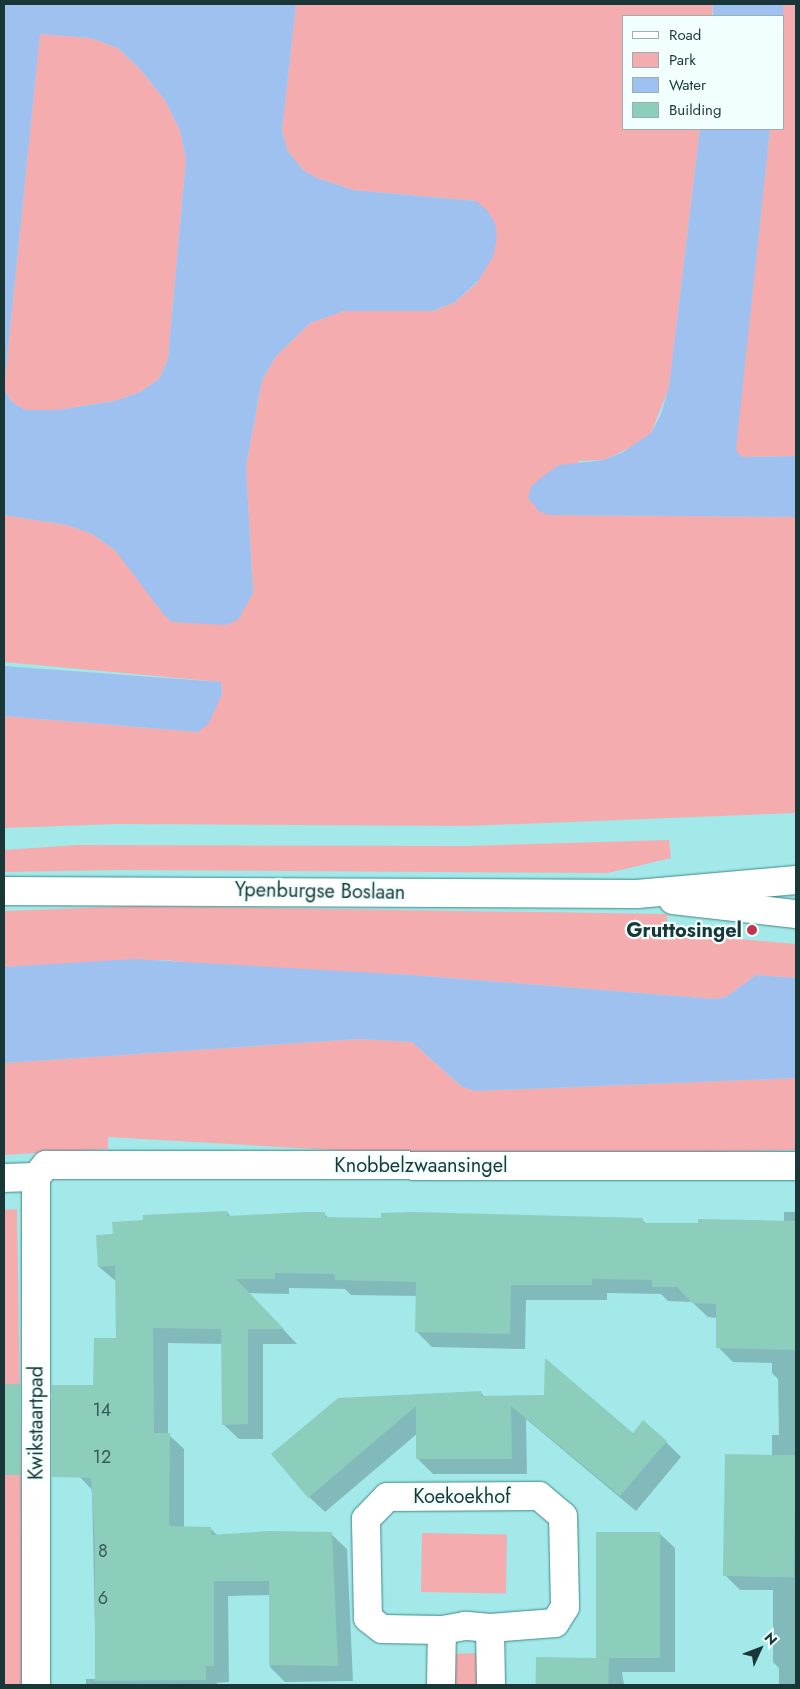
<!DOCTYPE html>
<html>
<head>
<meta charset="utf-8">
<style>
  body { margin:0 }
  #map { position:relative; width:800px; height:1689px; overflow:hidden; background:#a3e9ea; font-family:Jost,sans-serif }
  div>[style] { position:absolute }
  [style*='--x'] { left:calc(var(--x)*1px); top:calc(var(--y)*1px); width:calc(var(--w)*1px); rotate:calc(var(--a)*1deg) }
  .green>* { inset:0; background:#f5acaf; transform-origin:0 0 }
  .water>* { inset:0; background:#9fc1f0; transform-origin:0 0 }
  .shadow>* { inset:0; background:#0003 }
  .building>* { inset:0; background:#8ccdbc; transform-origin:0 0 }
  .roads { filter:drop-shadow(0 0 1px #428889) drop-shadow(0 0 1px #428889) }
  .minor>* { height:28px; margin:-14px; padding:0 14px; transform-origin:14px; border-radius:14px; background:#fff }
  .secondary>* { height:28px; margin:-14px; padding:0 14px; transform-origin:14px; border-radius:14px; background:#fff }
  .dots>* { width:14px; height:14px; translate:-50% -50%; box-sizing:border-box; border:2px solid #f1ffff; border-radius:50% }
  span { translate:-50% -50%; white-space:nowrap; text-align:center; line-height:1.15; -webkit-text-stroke:4.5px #f1ffff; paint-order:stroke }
  .number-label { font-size:18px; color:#365c58 }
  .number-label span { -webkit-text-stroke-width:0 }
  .street-label { font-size:20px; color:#1a3737 }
  .poi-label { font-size:20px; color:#1a3737; font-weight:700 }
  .right { translate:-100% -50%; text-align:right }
  .frame { position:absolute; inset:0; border:5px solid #1a3737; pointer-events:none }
  .legend { position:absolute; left:622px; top:15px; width:162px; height:115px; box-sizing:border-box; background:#f1ffff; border:1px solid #9bafaf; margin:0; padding:6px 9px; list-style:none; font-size:15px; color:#1a3737 }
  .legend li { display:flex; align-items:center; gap:10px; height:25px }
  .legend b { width:25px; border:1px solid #9bafaf }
  .north { position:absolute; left:735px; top:1624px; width:50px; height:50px; -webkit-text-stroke:4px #f1ffff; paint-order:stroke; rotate:47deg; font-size:14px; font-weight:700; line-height:20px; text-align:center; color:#1a3737 }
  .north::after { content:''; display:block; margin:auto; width:18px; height:22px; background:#1a3737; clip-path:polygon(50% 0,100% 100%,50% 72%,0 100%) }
</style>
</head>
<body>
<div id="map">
  <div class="green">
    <i style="clip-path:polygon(296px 4px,713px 4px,712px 16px,624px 16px,624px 129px,700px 129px,669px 388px,651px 433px,638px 444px,604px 460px,579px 461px,548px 515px,796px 517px,796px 813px,468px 826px,118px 824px,4px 828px,4px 716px,197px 732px,222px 694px,221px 682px,4px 662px,4px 515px,67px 525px,92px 534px,115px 550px,134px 572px,253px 593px,246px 466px,262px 380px,276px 356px,310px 323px,344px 311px,433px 311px,455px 302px,478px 282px,476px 201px,353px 190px,317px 178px,303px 170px,287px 150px,282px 130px)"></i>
    <i style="clip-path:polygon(783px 4px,796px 4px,796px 456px,742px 457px,736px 451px,736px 441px,770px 129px,784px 129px)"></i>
    <i style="clip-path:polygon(40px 34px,91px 38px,118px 48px,140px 69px,165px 100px,180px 130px,186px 159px,168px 359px,159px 379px,140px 392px,115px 401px,58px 410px,25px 410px,12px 402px,4px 389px)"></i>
    <i style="clip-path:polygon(669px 840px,671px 858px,608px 873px,123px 870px,4px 872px,4px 850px,78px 845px,467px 846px)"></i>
    <i style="clip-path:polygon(134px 906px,667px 914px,668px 933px,796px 944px,796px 978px,756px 975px,726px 997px,715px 999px,412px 975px,260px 969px,164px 960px,4px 967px,4px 911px)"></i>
    <i style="clip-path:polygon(359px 1039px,412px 1042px,461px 1086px,475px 1091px,796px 1078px,796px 1150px,452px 1157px,108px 1137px,108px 1149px,4px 1155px,4px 1063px)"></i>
    <i style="clip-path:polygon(17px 1209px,24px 1685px,4px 1685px,4px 1210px)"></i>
    <i style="left:422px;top:1533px;width:85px;height:59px;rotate:1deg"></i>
    <i style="left:478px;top:1653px;width:32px;height:25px;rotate:88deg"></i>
  </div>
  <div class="water">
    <i style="clip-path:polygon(evenodd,4px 4px,296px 4px,282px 130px,287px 150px,303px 170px,317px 178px,353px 190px,476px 201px,487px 210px,495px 223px,497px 237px,493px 257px,478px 281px,455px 302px,433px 311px,344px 311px,310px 323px,276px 356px,262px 380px,246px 466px,253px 593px,238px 620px,225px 625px,172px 622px,164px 615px,115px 550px,92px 534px,67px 525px,4px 515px,4px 4px,40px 34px,91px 38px,118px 48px,140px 69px,165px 100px,180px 130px,186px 159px,168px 359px,159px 379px,140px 392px,115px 401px,58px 410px,25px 410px,12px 402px,4px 389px,40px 34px)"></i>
    <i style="left:713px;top:4px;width:70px;height:12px"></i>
    <i style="clip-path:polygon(700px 129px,770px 129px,736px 450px,742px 457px,796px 456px,796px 517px,548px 515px,539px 511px,528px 498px,531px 487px,542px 477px,559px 465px,604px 460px,623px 452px,651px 433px,661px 414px,669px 387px)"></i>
    <i style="clip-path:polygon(4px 666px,221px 682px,222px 694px,209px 723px,198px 732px,4px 716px)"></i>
    <i style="clip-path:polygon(134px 959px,412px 975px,715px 999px,726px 997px,756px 975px,796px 978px,796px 1078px,475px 1091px,461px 1086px,412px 1042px,359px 1039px,4px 1063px,4px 967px)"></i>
  </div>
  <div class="shadow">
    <i style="clip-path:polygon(227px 1212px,231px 1217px,324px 1214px,329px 1218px,642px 1220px,647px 1224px,784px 1222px,784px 1212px,796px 1212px,796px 1685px,779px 1685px,779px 1668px,773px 1662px,773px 1590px,740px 1590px,725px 1575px,772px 1456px,772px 1435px,779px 1435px,778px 1379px,772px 1373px,772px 1363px,733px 1362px,718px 1347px,718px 1318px,708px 1317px,692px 1302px,668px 1301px,661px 1294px,607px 1293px,607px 1300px,526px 1300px,525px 1349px,432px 1347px,417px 1332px,417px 1296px,351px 1295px,345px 1289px,289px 1288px,289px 1294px,249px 1293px,297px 1344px,263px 1344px,263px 1439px,239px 1439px,223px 1424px,223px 1344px,168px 1343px,168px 1434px,184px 1449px,184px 1528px,210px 1528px,218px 1536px,331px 1534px,347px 1549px,353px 1681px,285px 1682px,270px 1667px,270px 1595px,228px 1596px,229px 1682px,216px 1683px,219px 1685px,86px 1685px,86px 1679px,96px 1679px,92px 1490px,80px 1477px,95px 1386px,117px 1339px,117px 1282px,99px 1267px,114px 1235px,144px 1221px)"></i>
    <i style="clip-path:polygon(480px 1392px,485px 1397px,666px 1442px,681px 1457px,636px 1511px,526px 1419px,527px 1474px,433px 1474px,417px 1458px,418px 1433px,325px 1512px,309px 1497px,338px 1399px)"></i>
    <i style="clip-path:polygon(659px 1533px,675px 1548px,675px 1672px,622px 1672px,624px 1685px,538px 1685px,537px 1659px,599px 1659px)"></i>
  </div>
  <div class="building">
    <i style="clip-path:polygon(227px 1211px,228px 1216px,306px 1212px,325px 1212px,325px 1217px,381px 1218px,381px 1213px,413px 1212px,643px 1218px,643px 1223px,698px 1223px,698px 1219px,796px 1221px,796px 1350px,716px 1348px,716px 1304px,692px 1303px,677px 1287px,652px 1287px,652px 1280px,592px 1279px,592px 1285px,511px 1285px,510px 1334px,415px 1332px,416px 1282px,335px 1280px,335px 1274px,275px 1273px,275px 1279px,236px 1279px,284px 1329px,248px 1329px,248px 1424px,222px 1425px,221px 1329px,153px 1328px,154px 1433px,170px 1433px,169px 1526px,211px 1527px,211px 1535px,269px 1531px,332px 1532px,338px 1666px,269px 1665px,269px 1581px,214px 1581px,214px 1666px,206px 1666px,206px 1680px,95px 1681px,95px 1547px,91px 1478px,52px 1477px,52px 1385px,93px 1385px,94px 1338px,116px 1338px,115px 1266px,98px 1267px,96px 1235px,113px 1234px,112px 1222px,143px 1220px,143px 1215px)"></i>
    <i style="clip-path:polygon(545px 1358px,633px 1433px,643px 1420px,667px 1441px,620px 1496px,511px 1406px,512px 1459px,416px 1459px,416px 1406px,308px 1498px,271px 1454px,338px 1398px,481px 1391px,481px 1396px,544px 1395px)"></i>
    <i style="left:4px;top:1384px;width:16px;height:91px"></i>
    <i style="left:725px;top:1454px;width:71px;height:122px;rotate:1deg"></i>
    <i style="left:596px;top:1532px;width:64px;height:126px"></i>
    <i style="left:536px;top:1657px;width:73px;height:28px;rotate:1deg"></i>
  </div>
  <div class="roads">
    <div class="minor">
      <i style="--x:4;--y:1178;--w:32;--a:-2"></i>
      <i style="--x:539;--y:1496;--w:31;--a:40"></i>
      <i style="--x:563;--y:1516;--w:91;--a:88.7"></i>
      <i style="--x:565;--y:1607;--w:19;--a:122"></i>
      <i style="--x:555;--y:1623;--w:65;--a:175.6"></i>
      <i style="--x:490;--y:1628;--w:25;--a:-175"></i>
      <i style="--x:465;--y:1626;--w:23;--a:170"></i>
      <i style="--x:442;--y:1630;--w:60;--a:-179"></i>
      <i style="--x:382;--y:1629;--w:18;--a:-142"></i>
      <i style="--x:368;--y:1618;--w:99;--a:-91.2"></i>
      <i style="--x:366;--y:1519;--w:30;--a:-46"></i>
      <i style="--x:387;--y:1497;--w:152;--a:-0.4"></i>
      <i style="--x:490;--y:1628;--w:57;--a:89"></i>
      <i style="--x:36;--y:1685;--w:508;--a:-90"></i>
      <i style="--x:36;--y:1177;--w:16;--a:-50"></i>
      <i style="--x:46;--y:1165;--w:750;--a:0.08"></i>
      <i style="--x:441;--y:1685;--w:55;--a:-89"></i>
    </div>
    <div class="secondary">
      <i style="--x:4;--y:891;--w:633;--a:0.27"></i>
      <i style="--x:637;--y:894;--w:160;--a:-5"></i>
      <i style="--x:673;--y:900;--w:124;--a:6.5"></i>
    </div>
  </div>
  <div class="dots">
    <i style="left:752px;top:930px;background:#c4334b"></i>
  </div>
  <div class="number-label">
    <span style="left:102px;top:1410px">14</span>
    <span style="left:102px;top:1457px">12</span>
    <span style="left:103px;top:1551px">8</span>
    <span style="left:103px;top:1598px">6</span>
  </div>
  <div class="street-label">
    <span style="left:320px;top:891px;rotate:1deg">Ypenburgse Boslaan</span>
    <span style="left:421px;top:1165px">Knobbelzwaansingel</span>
    <span style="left:36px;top:1423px;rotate:-90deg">Kwikstaartpad</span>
    <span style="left:462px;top:1496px">Koekoekhof</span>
  </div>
  <div class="poi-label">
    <span class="right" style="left:742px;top:930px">Gruttosingel</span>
  </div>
  <div class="frame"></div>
  <ul class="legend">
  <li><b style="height:6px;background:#fff"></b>Road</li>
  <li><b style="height:14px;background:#f5acaf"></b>Park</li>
  <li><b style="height:14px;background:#9fc1f0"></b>Water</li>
  <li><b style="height:14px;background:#8ccdbc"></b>Building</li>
  </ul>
  <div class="north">N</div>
</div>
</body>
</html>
